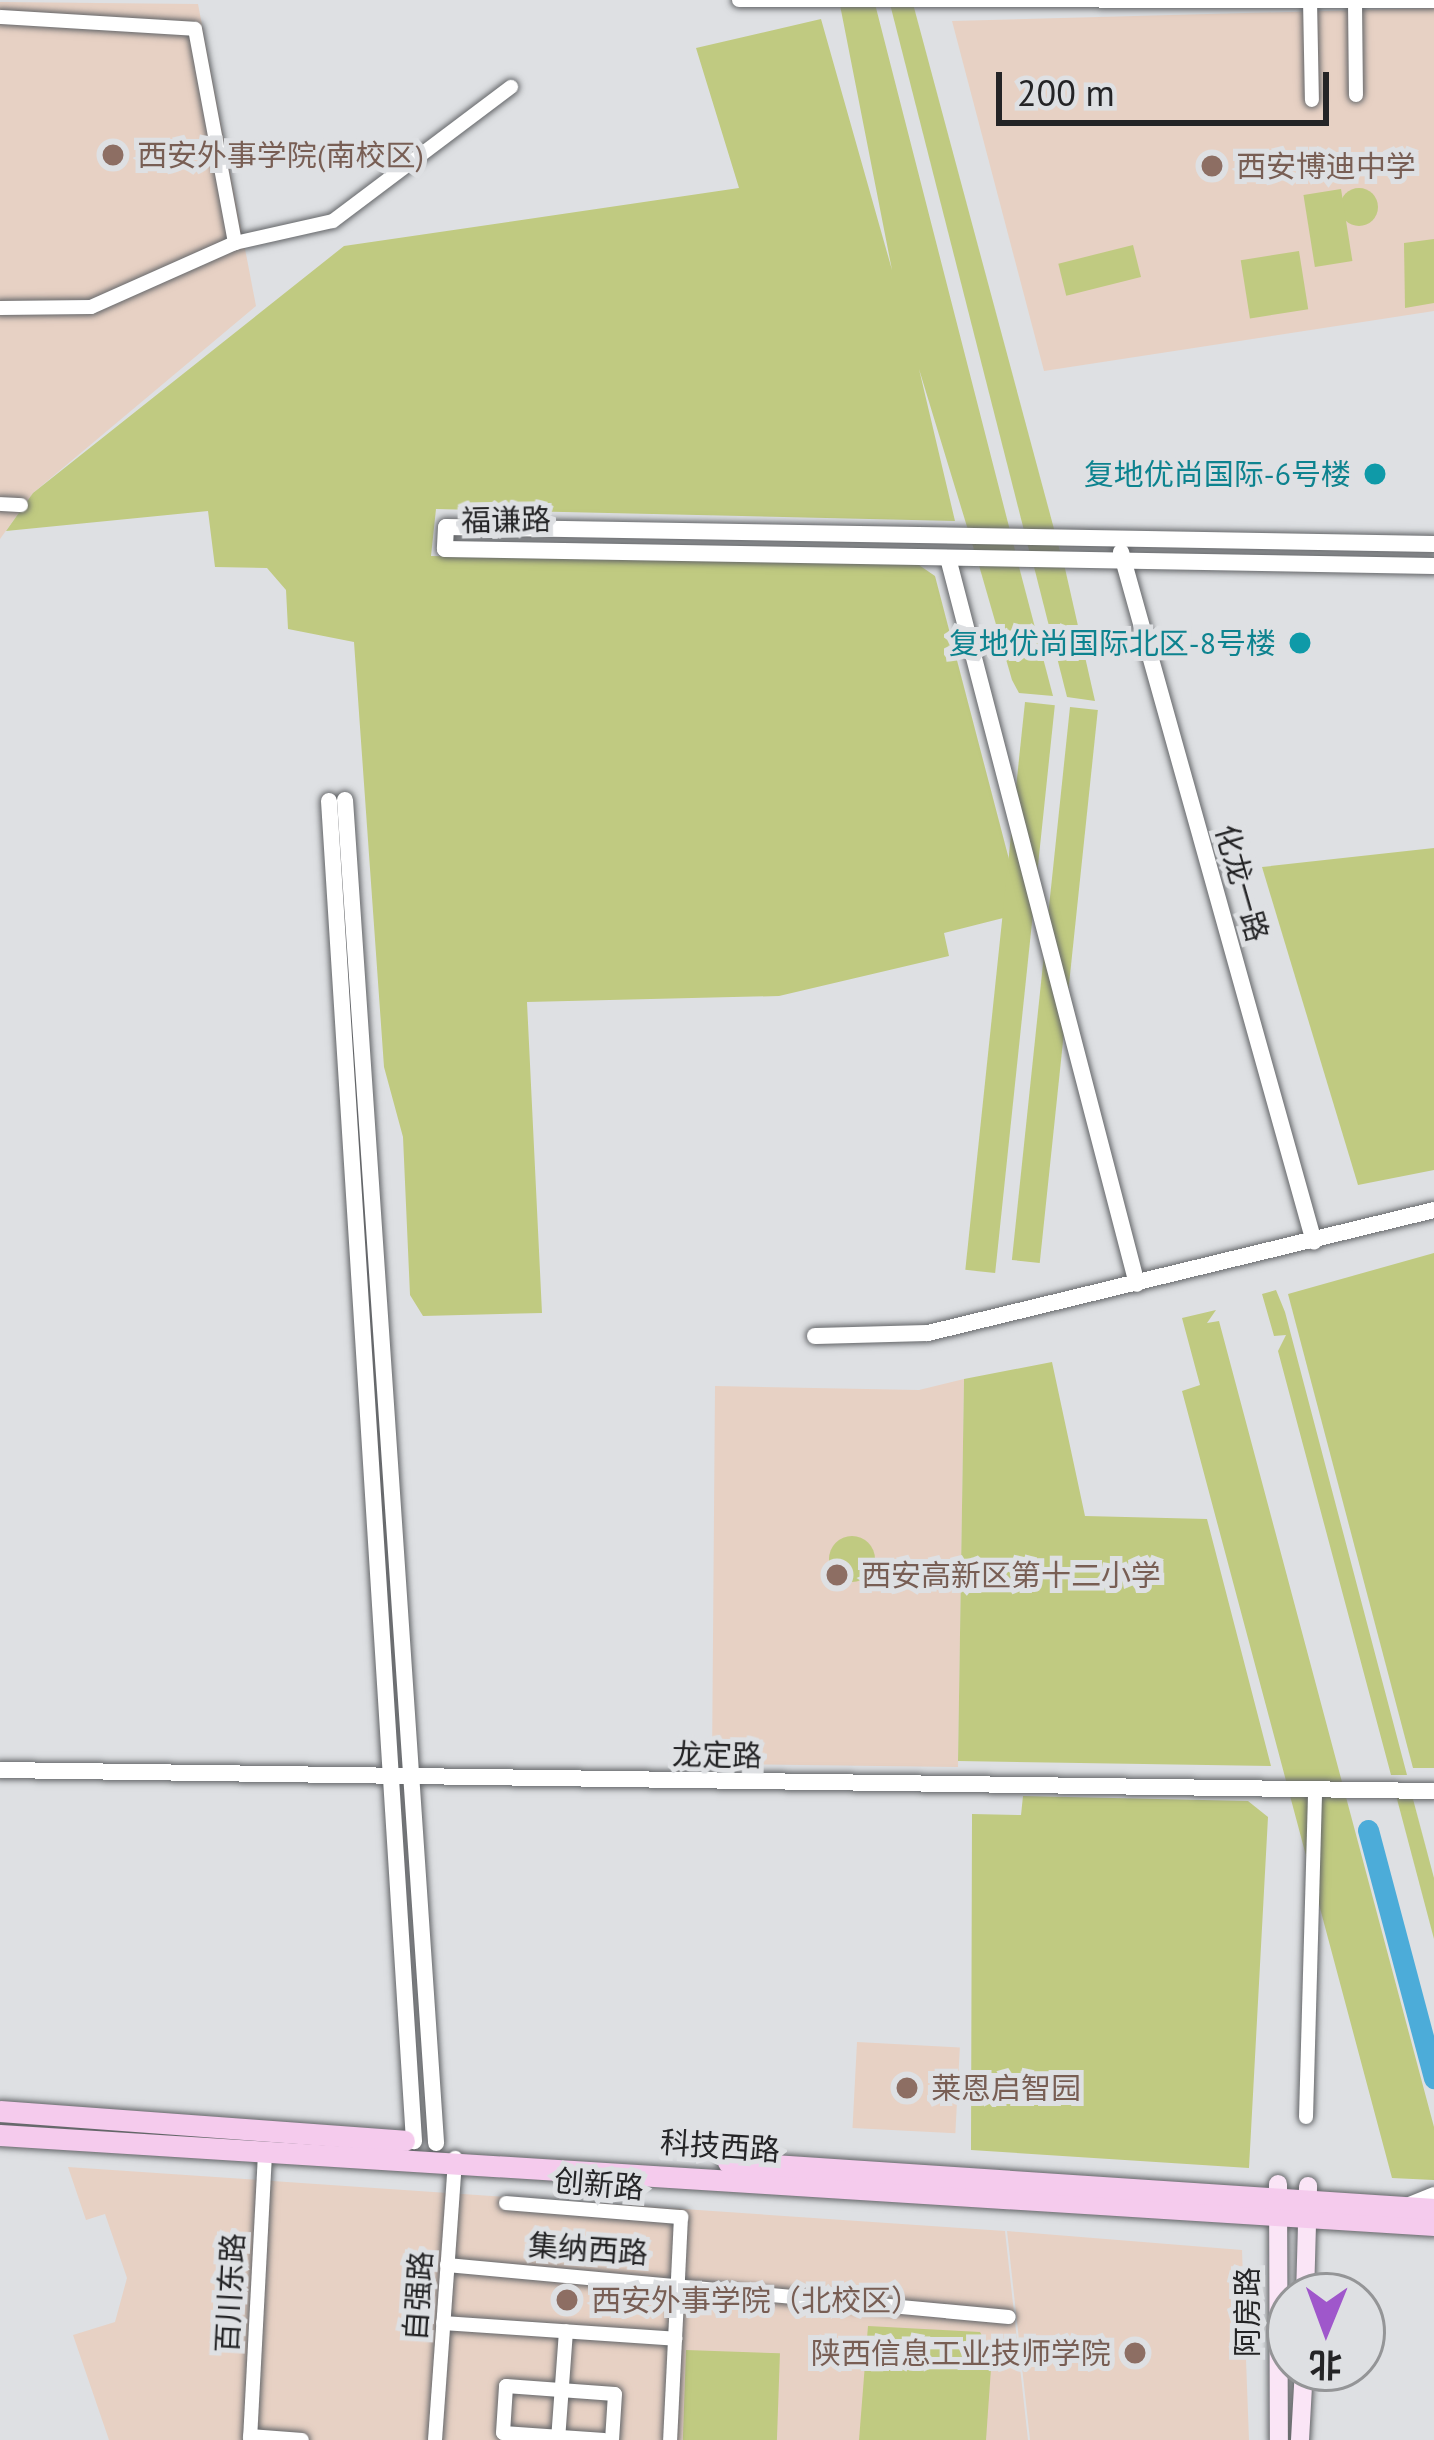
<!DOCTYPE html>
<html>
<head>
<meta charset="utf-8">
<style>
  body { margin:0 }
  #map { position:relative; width:1434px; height:2440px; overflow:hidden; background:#dee0e3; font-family:"PT Sans","Noto Sans SC",sans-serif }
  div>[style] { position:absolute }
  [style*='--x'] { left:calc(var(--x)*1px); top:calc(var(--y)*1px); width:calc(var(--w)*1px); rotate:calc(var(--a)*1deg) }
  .education>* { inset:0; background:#e7d1c4; transform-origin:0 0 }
  .green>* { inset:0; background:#c0ca81; transform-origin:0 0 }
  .round { border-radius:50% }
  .river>* { height:21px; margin:-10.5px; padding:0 10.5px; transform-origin:10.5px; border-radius:10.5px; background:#4cacd9 }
  .roads { filter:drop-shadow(0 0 3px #636568) drop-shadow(0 0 3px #636568) }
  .minor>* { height:14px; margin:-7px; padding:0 7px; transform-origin:7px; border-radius:7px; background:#fff }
  .tertiary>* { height:16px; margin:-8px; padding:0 8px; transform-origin:8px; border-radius:8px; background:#fff }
  .secondary>* { height:18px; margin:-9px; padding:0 9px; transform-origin:9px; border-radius:9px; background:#fae5f6 }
  .primary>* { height:21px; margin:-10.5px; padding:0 10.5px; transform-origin:10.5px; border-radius:10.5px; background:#f5cbed }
  .dots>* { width:33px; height:33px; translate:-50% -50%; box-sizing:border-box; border:6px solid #dee0e3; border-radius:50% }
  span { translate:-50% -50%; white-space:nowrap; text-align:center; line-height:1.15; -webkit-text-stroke:10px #dee0e3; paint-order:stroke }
  .education-label { font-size:30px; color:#785e54 }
  .left { translate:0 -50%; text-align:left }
  .right { translate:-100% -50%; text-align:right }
  .culture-label { font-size:30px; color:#0d838f }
  .street-label { font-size:30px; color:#242426 }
  .north { position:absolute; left:1266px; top:2272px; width:120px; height:120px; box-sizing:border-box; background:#dee0e3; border:3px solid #949597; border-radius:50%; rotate:181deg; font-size:33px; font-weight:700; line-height:48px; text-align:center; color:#242426 }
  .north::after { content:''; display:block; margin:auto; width:42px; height:54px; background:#9f57cb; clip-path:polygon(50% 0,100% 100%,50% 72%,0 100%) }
  .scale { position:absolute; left:996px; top:72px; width:333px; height:54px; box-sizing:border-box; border:6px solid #242426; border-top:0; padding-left:15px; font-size:36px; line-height:42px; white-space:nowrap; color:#242426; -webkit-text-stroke:9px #dee0e3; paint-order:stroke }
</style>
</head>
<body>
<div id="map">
  <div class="education">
    <i style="clip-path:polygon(0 2px,198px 4px,256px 306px,33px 493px,0 539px)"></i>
    <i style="clip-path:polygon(1434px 8px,1434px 311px,1044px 371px,952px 21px)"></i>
    <i style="clip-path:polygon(964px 1379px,958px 1767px,712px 1764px,715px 1386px,919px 1390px)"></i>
    <i style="left:857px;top:2042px;width:103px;height:86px;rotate:3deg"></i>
    <i style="clip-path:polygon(68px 2167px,1005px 2231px,1028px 2440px,109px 2440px,73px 2335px,115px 2322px,127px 2278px,105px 2214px,86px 2220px)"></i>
    <i style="clip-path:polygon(1007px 2231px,1242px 2250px,1249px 2440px,1030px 2440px)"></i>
  </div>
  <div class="green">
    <i style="clip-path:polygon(839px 0,874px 0,1016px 554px,975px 553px,919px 369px,955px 521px,436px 509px,431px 556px,916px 563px,935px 576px,1023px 913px,944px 933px,949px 956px,779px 996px,527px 1002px,542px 1313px,423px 1316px,410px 1295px,403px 1137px,384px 1067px,354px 642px,288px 629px,286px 590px,267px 568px,215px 567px,208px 511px,6px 531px,33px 493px,344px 246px,739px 188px,696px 48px,821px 19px,892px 270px)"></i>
    <i style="clip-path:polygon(889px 0,912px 0,1061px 555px,1030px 554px)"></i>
    <i class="round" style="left:1340px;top:188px;width:38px;height:38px"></i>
    <i style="left:1341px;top:189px;width:73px;height:38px;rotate:81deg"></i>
    <i style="clip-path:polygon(1434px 239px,1434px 303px,1405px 308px,1404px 243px)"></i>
    <i style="left:1133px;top:245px;width:33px;height:77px;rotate:76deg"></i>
    <i style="left:1299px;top:251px;width:59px;height:59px;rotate:81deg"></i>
    <i style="clip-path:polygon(978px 562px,1018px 563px,1053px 696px,1019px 693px,1012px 680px)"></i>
    <i style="clip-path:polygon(1033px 563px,1064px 564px,1095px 701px,1067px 697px)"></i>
    <i style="left:1025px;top:702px;width:30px;height:571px;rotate:6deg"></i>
    <i style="left:1070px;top:707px;width:28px;height:556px;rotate:6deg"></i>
    <i style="clip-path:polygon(1434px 848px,1434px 1170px,1358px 1185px,1262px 867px)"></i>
    <i style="clip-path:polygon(1434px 1253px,1434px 1768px,1413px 1768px,1288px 1294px)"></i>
    <i style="clip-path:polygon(1276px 1290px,1285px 1312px,1407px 1775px,1391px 1775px,1278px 1351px,1286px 1335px,1274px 1336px,1262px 1294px)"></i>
    <i style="clip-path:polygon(1216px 1310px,1207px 1323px,1219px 1321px,1434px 2127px,1434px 2180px,1392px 2178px,1182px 1391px,1200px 1385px,1182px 1318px)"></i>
    <i style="clip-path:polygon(1052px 1362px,1085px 1516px,1207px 1519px,1271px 1766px,958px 1761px,964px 1379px)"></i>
    <i class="round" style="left:829px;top:1536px;width:46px;height:46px"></i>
    <i style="clip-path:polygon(1393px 1784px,1409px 1784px,1434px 1878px,1434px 1939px)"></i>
    <i style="clip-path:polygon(1023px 1796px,1248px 1801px,1268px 1817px,1249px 2168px,971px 2150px,972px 1814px,1021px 1815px)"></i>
    <i style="clip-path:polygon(868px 2326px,980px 2332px,992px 2354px,986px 2440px,859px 2440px)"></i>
    <i style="left:686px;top:2350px;width:94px;height:90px;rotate:2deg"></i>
  </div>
  <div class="river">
    <i style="--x:1368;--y:1830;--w:257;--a:75.1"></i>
  </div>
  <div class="roads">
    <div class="minor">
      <i style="--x:739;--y:0;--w:695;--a:0.08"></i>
      <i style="--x:1310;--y:0;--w:100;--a:88.9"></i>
      <i style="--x:1355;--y:2;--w:93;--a:89.4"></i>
      <i style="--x:0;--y:17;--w:195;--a:3.5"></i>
      <i style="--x:195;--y:29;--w:218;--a:79.4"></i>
      <i style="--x:0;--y:308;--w:91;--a:-0.6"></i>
      <i style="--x:91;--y:307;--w:158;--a:-24"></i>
      <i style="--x:235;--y:243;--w:100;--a:-12.7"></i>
      <i style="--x:333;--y:221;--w:223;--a:-37"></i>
      <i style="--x:0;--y:504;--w:21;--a:3"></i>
      <i style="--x:1306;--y:2117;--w:327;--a:-88.4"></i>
      <i style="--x:506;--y:2203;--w:176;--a:4.6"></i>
      <i style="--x:681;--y:2217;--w:223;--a:92.8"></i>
      <i style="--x:1404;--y:2206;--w:32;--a:-22"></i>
      <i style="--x:447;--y:2265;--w:564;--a:5.29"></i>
      <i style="--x:443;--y:2323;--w:233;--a:3.9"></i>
      <i style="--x:250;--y:2436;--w:52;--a:4.4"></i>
      <i style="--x:250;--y:2440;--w:291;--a:-87"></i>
      <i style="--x:435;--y:2440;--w:283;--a:-85.9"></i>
      <i style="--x:558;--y:2440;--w:109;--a:-85.8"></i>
      <i style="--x:604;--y:2440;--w:101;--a:-176"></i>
      <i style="--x:503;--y:2433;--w:47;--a:-86.3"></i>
      <i style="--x:506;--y:2386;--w:109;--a:4.2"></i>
      <i style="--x:615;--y:2394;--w:46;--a:93.7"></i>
    </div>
    <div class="tertiary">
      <i style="--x:1434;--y:544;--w:988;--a:-179.01"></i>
      <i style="--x:446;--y:527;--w:22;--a:93"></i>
      <i style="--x:445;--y:549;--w:989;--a:0.98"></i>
      <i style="--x:1121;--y:552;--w:716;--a:74.37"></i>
      <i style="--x:948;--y:558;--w:750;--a:75.41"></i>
      <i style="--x:345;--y:800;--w:1346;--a:86.12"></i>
      <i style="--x:329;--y:801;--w:1343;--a:86.37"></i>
      <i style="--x:815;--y:1336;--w:113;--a:-1.5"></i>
      <i style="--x:928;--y:1333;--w:521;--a:-13.66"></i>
      <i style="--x:0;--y:1770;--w:1434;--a:0.84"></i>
    </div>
    <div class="secondary">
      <i style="--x:1278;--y:2184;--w:256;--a:89.8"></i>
      <i style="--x:1305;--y:2296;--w:110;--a:-88.4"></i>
      <i style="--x:1300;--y:2440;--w:72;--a:-86.8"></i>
    </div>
    <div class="primary">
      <i style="--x:0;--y:2111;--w:405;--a:4.2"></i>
      <i style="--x:0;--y:2135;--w:1437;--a:3.59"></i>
      <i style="--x:728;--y:2162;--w:708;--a:3.81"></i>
    </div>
  </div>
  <div class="dots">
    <i style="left:113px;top:155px;background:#8d6e63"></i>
    <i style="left:1212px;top:166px;background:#8d6e63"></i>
    <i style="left:1375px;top:474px;background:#0f9aa8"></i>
    <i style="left:1300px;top:643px;background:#0f9aa8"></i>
    <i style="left:837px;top:1575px;background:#8d6e63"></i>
    <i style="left:907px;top:2088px;background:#8d6e63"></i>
    <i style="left:567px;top:2300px;background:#8d6e63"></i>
    <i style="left:1135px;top:2353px;background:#8d6e63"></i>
  </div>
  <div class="education-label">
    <span class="left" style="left:137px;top:155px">西安外事学院(南校区)</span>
    <span class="left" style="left:1236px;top:166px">西安博迪中学</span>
    <span class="left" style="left:861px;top:1575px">西安高新区第十二小学</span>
    <span class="left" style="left:931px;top:2088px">莱恩启智园</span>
    <span class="left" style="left:591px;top:2300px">西安外事学院（北校区）</span>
    <span class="right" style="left:1111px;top:2353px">陕西信息工业技师学院</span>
  </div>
  <div class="culture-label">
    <span class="right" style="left:1351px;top:474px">复地优尚国际-6号楼</span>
    <span class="right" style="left:1276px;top:643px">复地优尚国际北区-8号楼</span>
  </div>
  <div class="street-label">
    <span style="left:506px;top:520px;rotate:-1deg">福谦路</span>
    <span style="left:1242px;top:883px;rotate:74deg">化龙一路</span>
    <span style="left:717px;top:1755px;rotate:1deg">龙定路</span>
    <span style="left:720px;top:2146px;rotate:4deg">科技西路</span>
    <span style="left:599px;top:2184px;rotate:5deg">创新路</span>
    <span style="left:588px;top:2249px;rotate:4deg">集纳西路</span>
    <span style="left:230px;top:2293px;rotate:-87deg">百川东路</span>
    <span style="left:418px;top:2296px;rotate:-86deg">自强路</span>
    <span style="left:1247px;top:2312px;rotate:-90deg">阿房路</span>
  </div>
  <div class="north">北</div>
  <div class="scale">200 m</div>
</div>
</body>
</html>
